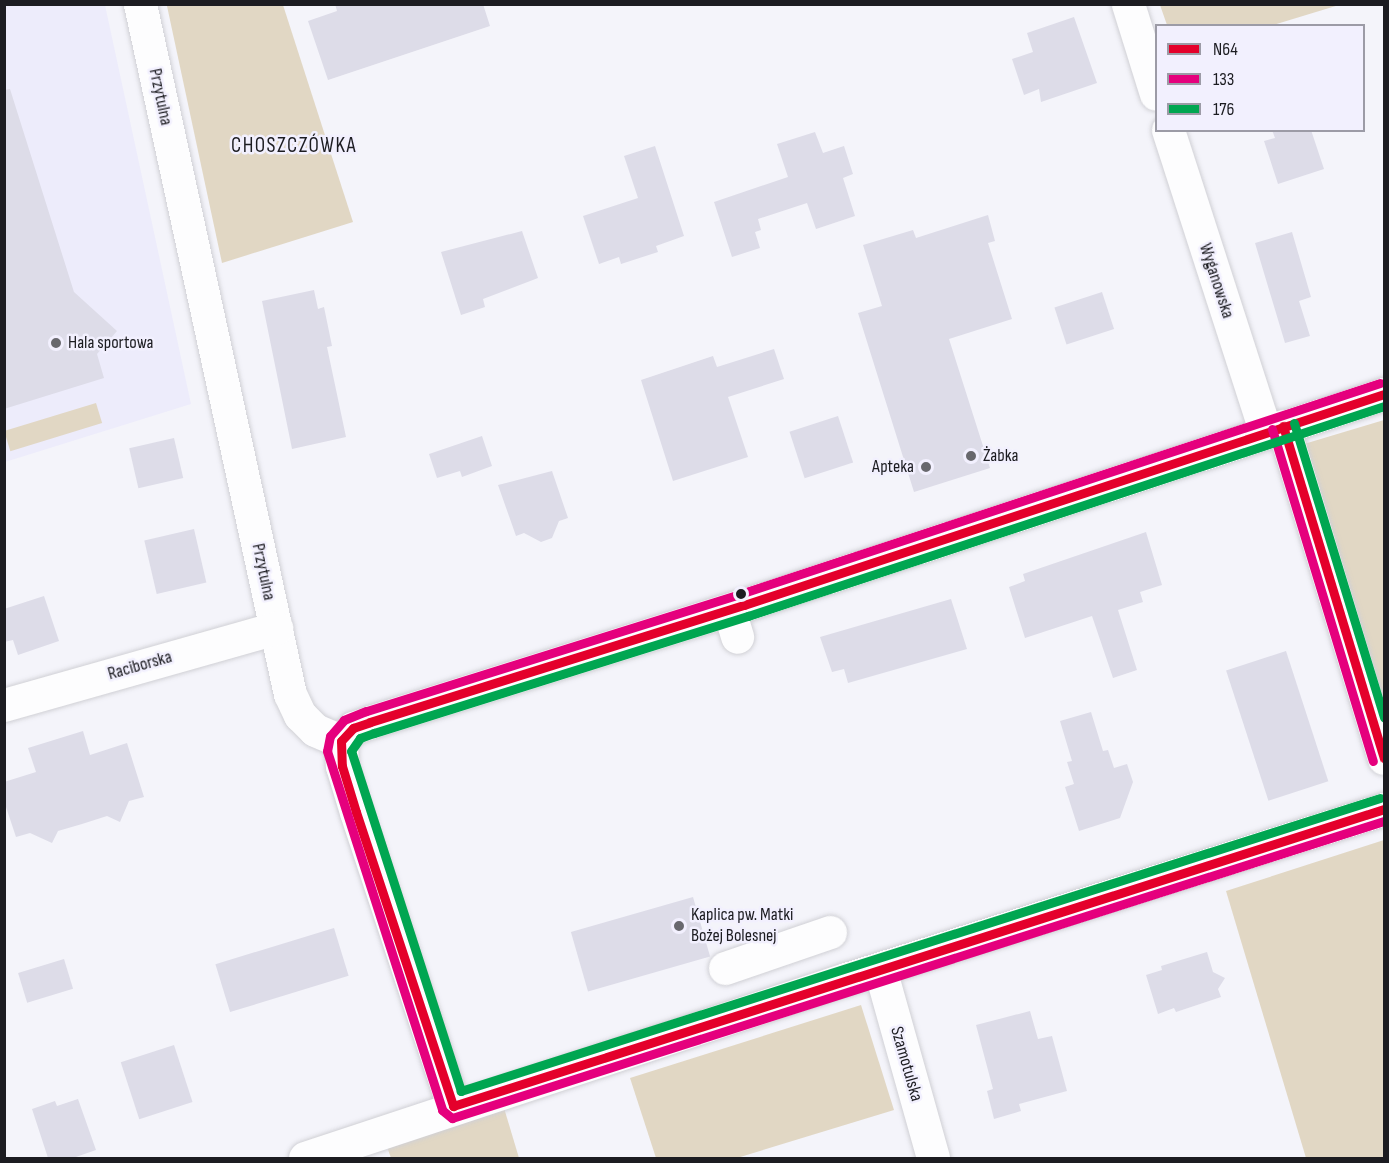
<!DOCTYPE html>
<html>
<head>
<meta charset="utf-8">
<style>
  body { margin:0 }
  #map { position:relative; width:1389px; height:1163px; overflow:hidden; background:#f4f4fa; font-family:"Sofia Sans Condensed",sans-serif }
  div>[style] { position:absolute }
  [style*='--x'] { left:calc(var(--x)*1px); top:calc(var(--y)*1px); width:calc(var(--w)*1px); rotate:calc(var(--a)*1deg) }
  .built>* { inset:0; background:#edecfb }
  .green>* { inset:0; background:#e1d7c4; transform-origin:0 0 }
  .building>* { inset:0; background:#dddce8; transform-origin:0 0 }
  .roads { filter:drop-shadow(0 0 2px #d0d0d5) drop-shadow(0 0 2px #d0d0d5) }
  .minor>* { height:33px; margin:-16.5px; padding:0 16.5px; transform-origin:16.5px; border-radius:16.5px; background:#fdfdfe }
  .bus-1>* { height:9px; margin:-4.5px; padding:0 4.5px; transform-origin:4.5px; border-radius:4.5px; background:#e4002b }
  .bus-2>* { height:9px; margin:-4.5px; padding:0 4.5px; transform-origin:4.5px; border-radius:4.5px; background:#e5007d }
  .bus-3>* { height:9px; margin:-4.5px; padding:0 4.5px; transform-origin:4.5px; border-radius:4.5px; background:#00a651 }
  .dots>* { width:16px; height:16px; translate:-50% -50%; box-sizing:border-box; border:3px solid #f2f0fe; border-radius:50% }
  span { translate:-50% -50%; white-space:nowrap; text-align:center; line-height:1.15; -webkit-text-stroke:5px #f2f0fe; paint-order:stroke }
  .street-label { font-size:18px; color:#1c1c21 }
  .poi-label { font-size:18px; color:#1c1c21 }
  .left { translate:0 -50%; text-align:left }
  .right { translate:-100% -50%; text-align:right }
  .quarter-label { font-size:21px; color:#1c1c21; letter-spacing:1.5px }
  .frame { position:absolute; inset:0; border:6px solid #1c1c21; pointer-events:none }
  .legend { position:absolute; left:1155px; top:24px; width:210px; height:108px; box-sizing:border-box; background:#f2f0fe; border:2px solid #9c9ba6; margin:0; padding:8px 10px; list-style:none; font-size:18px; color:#1c1c21 }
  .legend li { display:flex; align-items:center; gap:12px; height:30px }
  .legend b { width:30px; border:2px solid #9c9ba6 }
</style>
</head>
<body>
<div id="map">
  <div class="built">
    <i style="clip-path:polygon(5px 5px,105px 5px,191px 404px,5px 462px)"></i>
  </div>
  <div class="green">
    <i style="clip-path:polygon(283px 5px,353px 222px,222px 263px,167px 6px)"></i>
    <i style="clip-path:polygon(1160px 5px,1160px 4px,1339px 5px,1270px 26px,1167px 25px)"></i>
    <i style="left:96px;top:403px;width:21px;height:96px;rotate:73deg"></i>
    <i style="clip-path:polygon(1384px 420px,1384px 710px,1304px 444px)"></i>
    <i style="clip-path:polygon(1384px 840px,1384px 1157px,1306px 1158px,1226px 891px)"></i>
    <i style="clip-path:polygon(861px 1005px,894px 1110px,737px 1158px,656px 1158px,630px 1078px)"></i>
    <i style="clip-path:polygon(504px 1108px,519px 1158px,391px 1158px,386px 1144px)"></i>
  </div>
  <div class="building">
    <i style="clip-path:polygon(335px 4px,483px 4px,490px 26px,328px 80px,308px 21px,337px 11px)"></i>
    <i style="clip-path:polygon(1074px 17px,1097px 83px,1041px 102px,1039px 89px,1024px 95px,1012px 59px,1033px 52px,1027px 33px)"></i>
    <i style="clip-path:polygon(10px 89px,74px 292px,117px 331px,97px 354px,104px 378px,4px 409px,4px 90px)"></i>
    <i style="clip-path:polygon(1272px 130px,1311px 130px,1324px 169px,1278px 184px,1264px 141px,1275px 138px)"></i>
    <i style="clip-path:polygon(815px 132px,823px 153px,844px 146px,853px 174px,843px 178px,855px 216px,816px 229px,807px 203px,758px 219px,761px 230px,755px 232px,760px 248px,732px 257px,714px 202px,788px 177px,777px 144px)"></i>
    <i style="clip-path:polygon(655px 146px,684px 236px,656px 246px,658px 252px,621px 264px,619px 257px,599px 264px,583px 216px,638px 198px,624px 156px)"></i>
    <i style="clip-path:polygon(988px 215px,995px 241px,988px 243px,1012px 319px,949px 339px,990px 468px,914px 492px,858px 313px,882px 306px,863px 245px,913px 230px,916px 238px)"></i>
    <i style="clip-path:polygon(522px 231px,538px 278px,483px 299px,485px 307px,461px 315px,441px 252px)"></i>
    <i style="clip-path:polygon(1292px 232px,1311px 297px,1299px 301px,1310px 336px,1285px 343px,1255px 243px)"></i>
    <i style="clip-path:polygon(314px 290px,318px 309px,324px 307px,332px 346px,327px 347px,346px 437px,292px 449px,262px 301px)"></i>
    <i style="left:1102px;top:292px;width:39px;height:50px;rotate:72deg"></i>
    <i style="clip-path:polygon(774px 349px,784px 379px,728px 397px,748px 457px,673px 481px,641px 380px,713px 356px,717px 367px)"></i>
    <i style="left:838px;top:416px;width:49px;height:51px;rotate:72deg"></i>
    <i style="clip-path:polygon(482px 436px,492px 466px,462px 477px,460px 471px,437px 478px,429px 454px)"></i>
    <i style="left:174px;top:438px;width:41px;height:46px;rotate:77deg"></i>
    <i style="clip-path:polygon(552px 471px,568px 518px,559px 521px,552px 538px,541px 542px,524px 533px,516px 536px,498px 485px)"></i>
    <i style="left:194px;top:529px;width:55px;height:51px;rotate:77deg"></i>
    <i style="clip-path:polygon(1146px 532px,1162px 585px,1140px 592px,1143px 602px,1118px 610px,1137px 670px,1113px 678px,1092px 616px,1025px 638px,1009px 587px,1025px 581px,1023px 574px)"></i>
    <i style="clip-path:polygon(44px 596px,59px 641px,18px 655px,13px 640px,4px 642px,4px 609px)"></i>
    <i style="clip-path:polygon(951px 599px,967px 649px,848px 683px,844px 669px,832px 672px,820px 637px)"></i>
    <i style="left:1286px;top:651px;width:137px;height:63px;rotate:72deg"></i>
    <i style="clip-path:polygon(1091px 712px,1103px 751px,1108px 750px,1114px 768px,1127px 764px,1133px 782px,1120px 818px,1079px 831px,1065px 787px,1074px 784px,1067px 762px,1072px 761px,1060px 721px)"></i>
    <i style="clip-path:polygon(83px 731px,90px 755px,127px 743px,144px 797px,129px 801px,120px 822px,107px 816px,82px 824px,58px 831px,52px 843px,30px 833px,16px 837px,4px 801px,4px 782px,36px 772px,28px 748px)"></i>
    <i style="left:693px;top:897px;width:62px;height:127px;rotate:74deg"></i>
    <i style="left:334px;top:928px;width:50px;height:124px;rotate:73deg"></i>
    <i style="clip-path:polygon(1207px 952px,1213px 972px,1225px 978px,1218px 989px,1221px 997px,1176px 1012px,1174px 1008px,1158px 1014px,1146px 975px,1162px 970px,1161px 966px)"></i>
    <i style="left:64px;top:959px;width:31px;height:48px;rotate:73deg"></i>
    <i style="clip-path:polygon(1030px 1011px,1038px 1039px,1052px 1036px,1067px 1091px,1019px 1104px,1021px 1111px,994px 1119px,987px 1091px,993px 1089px,976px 1025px)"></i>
    <i style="left:174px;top:1045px;width:60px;height:56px;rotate:72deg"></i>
    <i style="clip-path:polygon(78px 1099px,96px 1150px,73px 1158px,48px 1158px,32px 1109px,55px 1101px,57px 1106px)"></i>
  </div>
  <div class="roads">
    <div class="minor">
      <i style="--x:140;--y:4;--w:706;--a:77.74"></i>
      <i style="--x:290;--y:694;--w:23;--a:65"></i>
      <i style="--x:300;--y:715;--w:21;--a:45"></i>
      <i style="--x:315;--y:730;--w:28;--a:23"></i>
      <i style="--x:1128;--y:4;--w:94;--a:72.7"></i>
      <i style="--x:1168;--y:130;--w:316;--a:72.1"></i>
      <i style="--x:1283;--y:426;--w:347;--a:73.1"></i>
      <i style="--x:729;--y:610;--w:28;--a:73"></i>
      <i style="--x:4;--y:705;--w:283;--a:-15.8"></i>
      <i style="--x:341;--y:741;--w:18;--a:-47"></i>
      <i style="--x:353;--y:728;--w:18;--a:-19"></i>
      <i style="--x:370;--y:722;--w:392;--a:-17.4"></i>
      <i style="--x:744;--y:605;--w:674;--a:-18.25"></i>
      <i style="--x:341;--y:741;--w:25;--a:88"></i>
      <i style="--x:342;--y:766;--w:48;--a:73.1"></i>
      <i style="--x:356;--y:812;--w:310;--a:71.7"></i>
      <i style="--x:725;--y:968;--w:111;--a:-18.9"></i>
      <i style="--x:880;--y:969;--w:196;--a:74.3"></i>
      <i style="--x:305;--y:1158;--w:570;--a:-18.31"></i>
      <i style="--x:846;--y:979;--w:564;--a:-17.54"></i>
    </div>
  </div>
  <div class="bus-1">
    <i style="--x:1283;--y:426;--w:347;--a:73.1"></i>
    <i style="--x:341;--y:741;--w:18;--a:-47"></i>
    <i style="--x:353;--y:728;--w:18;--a:-19"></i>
    <i style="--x:370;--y:722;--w:392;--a:-17.4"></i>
    <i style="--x:744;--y:605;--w:674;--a:-18.25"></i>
    <i style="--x:341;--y:741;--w:25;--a:88"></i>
    <i style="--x:342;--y:766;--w:48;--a:73.1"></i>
    <i style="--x:356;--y:812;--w:310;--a:71.7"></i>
    <i style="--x:453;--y:1106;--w:977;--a:-17.69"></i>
  </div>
  <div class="bus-2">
    <i style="--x:1380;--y:383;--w:674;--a:161.75"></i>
    <i style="--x:740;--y:594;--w:392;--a:162.6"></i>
    <i style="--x:366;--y:711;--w:24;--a:158"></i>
    <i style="--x:344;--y:720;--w:21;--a:131"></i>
    <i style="--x:330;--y:736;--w:15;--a:101"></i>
    <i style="--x:327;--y:751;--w:377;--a:72.2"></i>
    <i style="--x:442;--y:1110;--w:13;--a:39"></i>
    <i style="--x:452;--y:1118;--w:978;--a:-17.68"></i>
    <i style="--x:1272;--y:429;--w:347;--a:73.1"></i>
  </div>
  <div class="bus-3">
    <i style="--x:1294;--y:423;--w:308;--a:73"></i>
    <i style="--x:1380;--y:798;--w:965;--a:162.32"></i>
    <i style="--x:461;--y:1091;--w:357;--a:-107.9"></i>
    <i style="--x:351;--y:751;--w:16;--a:-55"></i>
    <i style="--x:360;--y:738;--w:15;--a:-20"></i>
    <i style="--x:374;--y:733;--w:392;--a:-17.4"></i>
    <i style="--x:748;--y:616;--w:670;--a:-18.27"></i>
  </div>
  <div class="dots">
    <i style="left:56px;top:343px;background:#68686d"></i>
    <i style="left:971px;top:456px;background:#68686d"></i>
    <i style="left:926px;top:467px;background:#68686d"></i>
    <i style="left:741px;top:594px;background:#1c1c21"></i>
    <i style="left:679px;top:926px;background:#68686d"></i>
  </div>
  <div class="street-label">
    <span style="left:160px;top:97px;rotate:78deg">Przytulna</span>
    <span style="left:1216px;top:281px;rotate:72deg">Wyganowska</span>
    <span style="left:263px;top:572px;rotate:78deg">Przytulna</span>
    <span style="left:140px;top:666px;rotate:-16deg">Raciborska</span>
    <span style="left:906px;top:1064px;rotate:74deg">Szamotulska</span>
  </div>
  <div class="poi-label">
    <span class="left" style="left:68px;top:343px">Hala sportowa</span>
    <span class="left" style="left:983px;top:456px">Żabka</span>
    <span class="right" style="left:914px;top:467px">Apteka</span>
    <span class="left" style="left:691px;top:926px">Kaplica pw. Matki<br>Bożej Bolesnej</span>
  </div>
  <div class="quarter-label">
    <span style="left:294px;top:146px">CHOSZCZÓWKA</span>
  </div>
  <div class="frame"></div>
  <ul class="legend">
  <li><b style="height:8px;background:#e4002b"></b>N64</li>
  <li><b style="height:8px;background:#e5007d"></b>133</li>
  <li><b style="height:8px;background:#00a651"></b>176</li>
  </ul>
</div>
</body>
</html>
